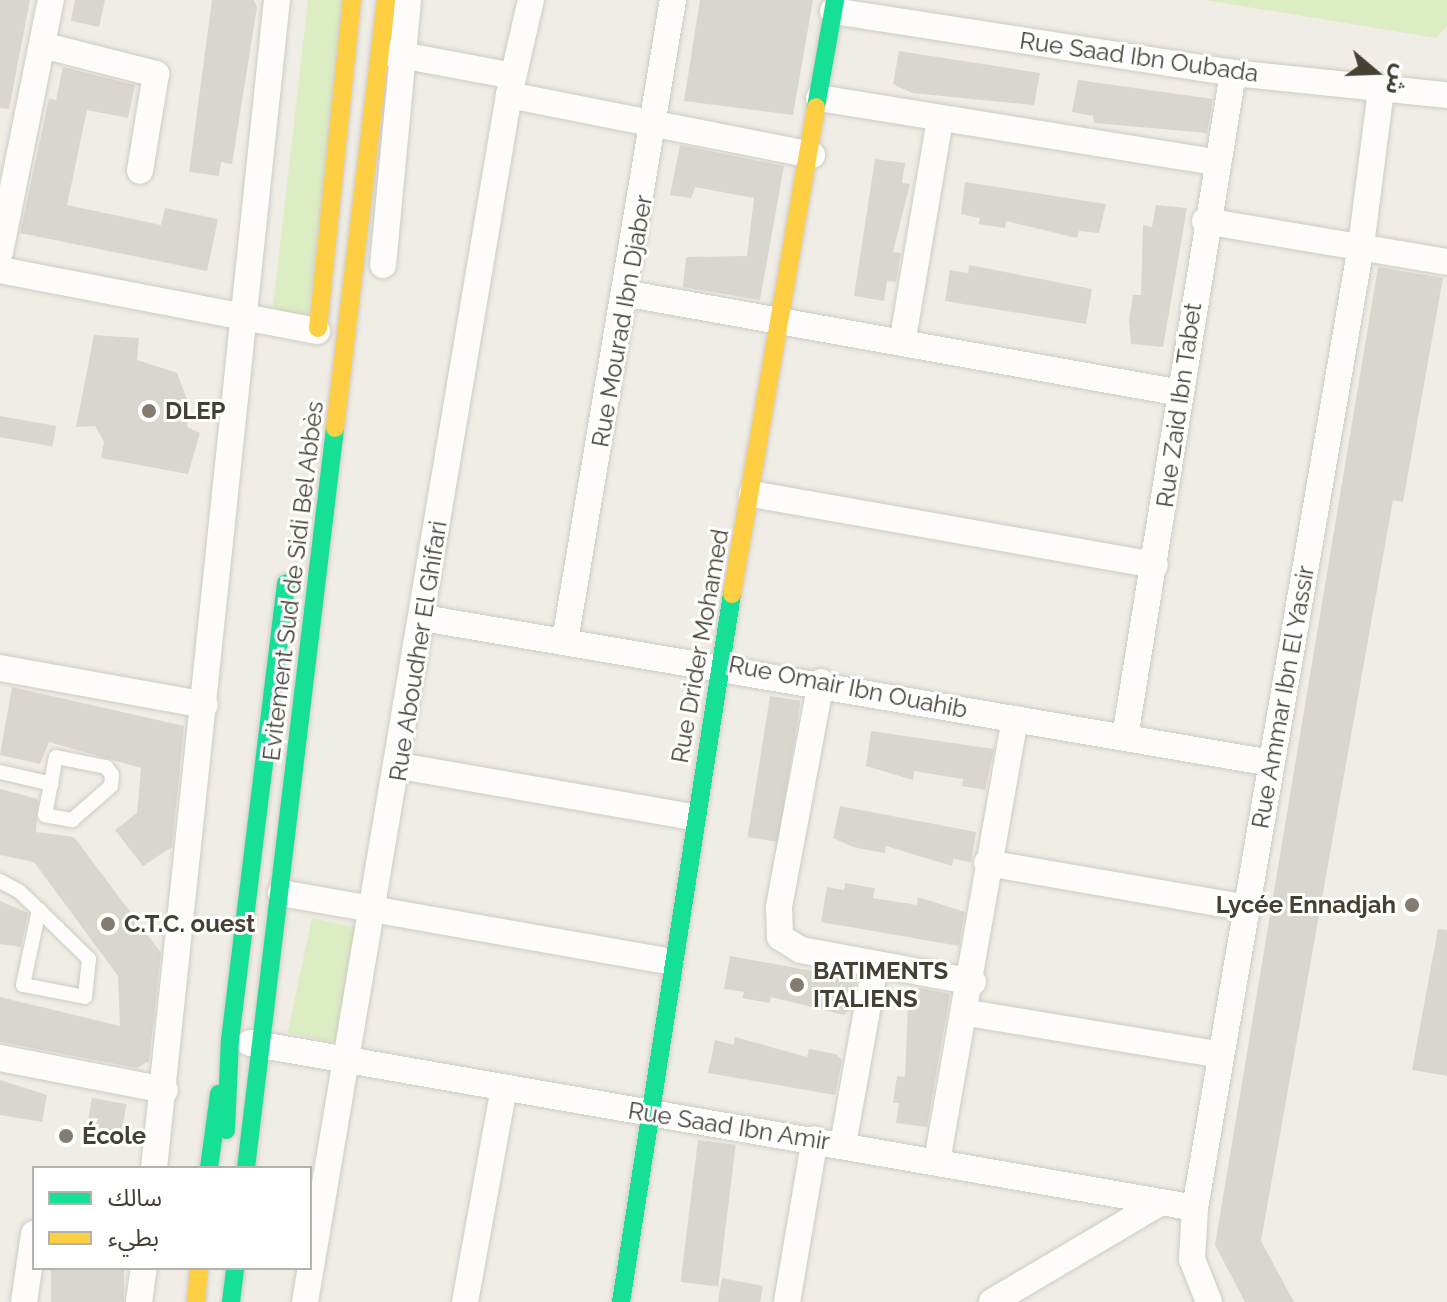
<!DOCTYPE html>
<html>
<head>
<meta charset="utf-8">
<style>
  body { margin:0 }
  #map { position:relative; width:1447px; height:1302px; overflow:hidden; background:#f0ede6; font-family:Raleway,"Noto Sans Arabic",sans-serif }
  div>[style] { position:absolute }
  [style*='--x'] { left:calc(var(--x)*1px); top:calc(var(--y)*1px); width:calc(var(--w)*1px); rotate:calc(var(--a)*1deg) }
  .green>* { inset:0; background:#dcecc3; transform-origin:0 0 }
  .building>* { inset:0; background:#d9d6cf; transform-origin:0 0 }
  .roads { filter:drop-shadow(0 0 2px #cecbc4) drop-shadow(0 0 2px #cecbc4) }
  .lane>* { height:14px; margin:-7px; padding:0 7px; transform-origin:7px; border-radius:7px; background:#fdfcfb }
  .street>* { height:26px; margin:-13px; padding:0 13px; transform-origin:13px; border-radius:13px; background:#fdfcfb }
  .fast>* { height:18px; margin:-9px; padding:0 9px; transform-origin:9px; border-radius:9px; background:#16e098 }
  .slow>* { height:18px; margin:-9px; padding:0 9px; transform-origin:9px; border-radius:9px; background:#ffcf43 }
  .dots>* { width:22px; height:22px; translate:-50% -50%; box-sizing:border-box; border:4px solid #fff; border-radius:50% }
  span { translate:-50% -50%; white-space:nowrap; text-align:center; line-height:1.15; -webkit-text-stroke:6px #fff; paint-order:stroke }
  .street-label { font-size:24px; color:#463f33 }
  .poi-label { font-size:24px; color:#463f33; font-weight:700 }
  .left { translate:0 -50%; text-align:left }
  .right { translate:-100% -50%; text-align:right }
  .legend { position:absolute; left:32px; top:1166px; width:280px; height:104px; box-sizing:border-box; background:#fff; border:2px solid #b5b2ad; margin:0; padding:10px 14px; list-style:none; font-size:24px; color:#463f33 }
  .legend li { display:flex; align-items:center; gap:16px; height:40px }
  .legend b { width:40px; border:2px solid #b5b2ad }
  .north { position:absolute; left:1335px; top:32px; width:80px; height:80px; -webkit-text-stroke:6px #fff; paint-order:stroke; rotate:109deg; font-size:22px; font-weight:700; line-height:32px; text-align:center; color:#463f33 }
  .north::after { content:''; display:block; margin:auto; width:28px; height:36px; background:#463f33; clip-path:polygon(50% 0,100% 100%,50% 72%,0 100%) }
</style>
</head>
<body>
<div id="map">
  <div class="green">
    <i style="clip-path:polygon(308px 0,346px 0,308px 315px,282px 320px,273px 307px)"></i>
    <i style="clip-path:polygon(1206px 0,1447px 0,1447px 26px,1436px 38px)"></i>
    <i style="left:312px;top:918px;width:56px;height:117px;rotate:12deg"></i>
  </div>
  <div class="building">
    <i style="clip-path:polygon(0 0,30px 0,9px 109px,0 108px)"></i>
    <i style="clip-path:polygon(75px 0,105px 0,99px 27px,71px 21px)"></i>
    <i style="clip-path:polygon(212px 0,254px 0,257px 7px,232px 164px,221px 162px,219px 176px,189px 172px)"></i>
    <i style="clip-path:polygon(700px 0,813px 0,793px 115px,684px 101px)"></i>
    <i style="clip-path:polygon(899px 51px,1040px 73px,1034px 105px,912px 93px,893px 84px)"></i>
    <i style="clip-path:polygon(63px 67px,135px 85px,128px 118px,87px 110px,67px 205px,161px 225px,165px 208px,218px 219px,207px 271px,20px 233px,49px 99px,56px 100px)"></i>
    <i style="clip-path:polygon(1078px 80px,1213px 99px,1207px 133px,1094px 123px,1093px 116px,1072px 112px)"></i>
    <i style="clip-path:polygon(680px 145px,784px 166px,760px 300px,683px 287px,686px 257px,747px 256px,754px 198px,695px 187px,691px 198px,670px 195px)"></i>
    <i style="clip-path:polygon(875px 159px,905px 163px,902px 183px,910px 184px,893px 252px,901px 253px,896px 282px,887px 281px,884px 301px,854px 296px)"></i>
    <i style="clip-path:polygon(965px 182px,1106px 204px,1099px 233px,1079px 231px,1077px 238px,1006px 221px,1005px 228px,978px 224px,980px 218px,961px 214px)"></i>
    <i style="clip-path:polygon(1156px 205px,1187px 208px,1163px 347px,1131px 344px,1129px 321px,1133px 295px,1141px 295px,1143px 225px,1152px 227px)"></i>
    <i style="clip-path:polygon(969px 265px,1092px 289px,1086px 324px,945px 301px,950px 270px,968px 273px)"></i>
    <i style="clip-path:polygon(1378px 267px,1443px 278px,1403px 502px,1393px 500px,1261px 1241px,1294px 1302px,1245px 1302px,1215px 1245px)"></i>
    <i style="clip-path:polygon(94px 335px,139px 338px,137px 360px,177px 373px,190px 407px,187px 427px,200px 433px,188px 474px,101px 458px,104px 442px,95px 426px,76px 427px)"></i>
    <i style="left:0;top:416px;width:57px;height:21px;rotate:10deg"></i>
    <i style="clip-path:polygon(12px 687px,184px 726px,172px 847px,143px 866px,115px 830px,137px 813px,141px 768px,49px 742px,40px 764px,0 755px)"></i>
    <i style="left:770px;top:696px;width:31px;height:143px;rotate:9deg"></i>
    <i style="clip-path:polygon(871px 731px,994px 749px,985px 790px,962px 786px,963px 779px,914px 771px,913px 780px,866px 766px)"></i>
    <i style="clip-path:polygon(0 789px,38px 799px,36px 832px,74px 837px,161px 953px,149px 1061px,137px 1068px,0 1042px,0 997px,120px 1026px,118px 976px,34px 862px,0 855px)"></i>
    <i style="clip-path:polygon(840px 806px,976px 832px,971px 862px,953px 859px,952px 866px,886px 846px,885px 853px,853px 847px,833px 838px)"></i>
    <i style="clip-path:polygon(845px 883px,875px 888px,873px 898px,917px 905px,918px 897px,965px 912px,959px 946px,821px 922px,827px 887px,844px 890px)"></i>
    <i style="clip-path:polygon(0 901px,28px 913px,21px 947px,0 944px)"></i>
    <i style="clip-path:polygon(1438px 929px,1447px 930px,1447px 1076px,1412px 1070px)"></i>
    <i style="clip-path:polygon(730px 956px,856px 979px,851px 1009px,844px 1015px,771px 997px,770px 1003px,742px 998px,744px 992px,724px 989px)"></i>
    <i style="clip-path:polygon(919px 988px,950px 994px,927px 1127px,896px 1123px,899px 1103px,893px 1103px,897px 1076px,905px 1077px,908px 1005px,917px 1006px)"></i>
    <i style="clip-path:polygon(735px 1037px,807px 1057px,809px 1049px,836px 1054px,842px 1060px,835px 1095px,708px 1073px,715px 1040px,734px 1045px)"></i>
    <i style="clip-path:polygon(0 1080px,47px 1095px,42px 1122px,0 1115px)"></i>
    <i style="left:92px;top:1098px;width:35px;height:32px;rotate:10deg"></i>
    <i style="left:698px;top:1140px;width:38px;height:143px;rotate:7deg"></i>
    <i style="left:51px;top:1268px;width:73px;height:34px"></i>
    <i style="clip-path:polygon(722px 1278px,763px 1286px,760px 1302px,718px 1302px)"></i>
  </div>
  <div class="roads">
    <div class="lane">
      <i style="--x:56;--y:757;--w:51;--a:11.3"></i>
      <i style="--x:106;--y:767;--w:10;--a:53"></i>
      <i style="--x:112;--y:775;--w:11;--a:95"></i>
      <i style="--x:111;--y:786;--w:52;--a:138.9"></i>
      <i style="--x:72;--y:820;--w:27;--a:-170"></i>
      <i style="--x:45;--y:815;--w:59;--a:-79.3"></i>
      <i style="--x:0;--y:772;--w:53;--a:13"></i>
      <i style="--x:0;--y:881;--w:21;--a:28"></i>
      <i style="--x:19;--y:891;--w:28;--a:44"></i>
      <i style="--x:39;--y:910;--w:70;--a:44.4"></i>
      <i style="--x:89;--y:959;--w:38;--a:96"></i>
      <i style="--x:85;--y:997;--w:63;--a:-169"></i>
      <i style="--x:23;--y:985;--w:77;--a:-78"></i>
    </div>
    <div class="street">
      <i style="--x:833;--y:11;--w:405;--a:8.8"></i>
      <i style="--x:1233;--y:73;--w:215;--a:5.9"></i>
      <i style="--x:42;--y:45;--w:118;--a:14.3"></i>
      <i style="--x:156;--y:74;--w:98;--a:99.4"></i>
      <i style="--x:385;--y:52;--w:130;--a:10.6"></i>
      <i style="--x:509;--y:95;--w:309;--a:11.2"></i>
      <i style="--x:819;--y:98;--w:402;--a:9.2"></i>
      <i style="--x:1205;--y:221;--w:245;--a:9.6"></i>
      <i style="--x:0;--y:252;--w:257;--a:-78.6"></i>
      <i style="--x:383;--y:265;--w:266;--a:-84.6"></i>
      <i style="--x:0;--y:270;--w:323;--a:10.9"></i>
      <i style="--x:629;--y:294;--w:561;--a:10.17"></i>
      <i style="--x:903;--y:338;--w:222;--a:-80.4"></i>
      <i style="--x:752;--y:494;--w:409;--a:10"></i>
      <i style="--x:423;--y:618;--w:860;--a:9.7"></i>
      <i style="--x:565;--y:641;--w:650;--a:-80.44"></i>
      <i style="--x:0;--y:668;--w:208;--a:10.2"></i>
      <i style="--x:821;--y:682;--w:229;--a:100.6"></i>
      <i style="--x:779;--y:907;--w:30;--a:88"></i>
      <i style="--x:780;--y:937;--w:25;--a:32"></i>
      <i style="--x:801;--y:950;--w:175;--a:10.5"></i>
      <i style="--x:1125;--y:737;--w:673;--a:-80.76"></i>
      <i style="--x:400;--y:766;--w:297;--a:9.9"></i>
      <i style="--x:987;--y:863;--w:265;--a:9.8"></i>
      <i style="--x:281;--y:893;--w:396;--a:10"></i>
      <i style="--x:968;--y:1013;--w:256;--a:9.4"></i>
      <i style="--x:250;--y:1043;--w:959;--a:9.9"></i>
      <i style="--x:0;--y:1058;--w:168;--a:11"></i>
      <i style="--x:843;--y:1144;--w:181;--a:-79.8"></i>
      <i style="--x:937;--y:1161;--w:449;--a:-80"></i>
      <i style="--x:154;--y:1168;--w:1174;--a:-83.99"></i>
      <i style="--x:24;--y:1302;--w:69;--a:-81.6"></i>
      <i style="--x:139;--y:1302;--w:34;--a:-82"></i>
      <i style="--x:305;--y:1302;--w:1224;--a:-80.41"></i>
      <i style="--x:509;--y:95;--w:98;--a:-77"></i>
      <i style="--x:465;--y:1302;--w:213;--a:-79.7"></i>
      <i style="--x:787;--y:1302;--w:165;--a:-80.3"></i>
      <i style="--x:992;--y:1302;--w:191;--a:-30.6"></i>
      <i style="--x:1209;--y:1302;--w:46;--a:-111.6"></i>
      <i style="--x:1192;--y:1259;--w:51;--a:-86.6"></i>
      <i style="--x:1195;--y:1208;--w:976;--a:-80.21"></i>
      <i style="--x:1361;--y:246;--w:158;--a:-82.7"></i>
    </div>
    <div class="fast">
      <i style="--x:816;--y:107;--w:109;--a:-79.9"></i>
      <i style="--x:226;--y:1130;--w:90;--a:-87.5"></i>
      <i style="--x:230;--y:1040;--w:460;--a:-83"></i>
      <i style="--x:209;--y:1168;--w:75;--a:-82.3"></i>
      <i style="--x:246;--y:1168;--w:745;--a:-83.14"></i>
      <i style="--x:231;--y:1302;--w:34;--a:-83"></i>
      <i style="--x:621;--y:1302;--w:717;--a:-81.09"></i>
    </div>
    <div class="slow">
      <i style="--x:318;--y:328;--w:330;--a:-84.1"></i>
      <i style="--x:335;--y:428;--w:431;--a:-83.2"></i>
      <i style="--x:732;--y:594;--w:494;--a:-80.2"></i>
      <i style="--x:196;--y:1302;--w:34;--a:-85"></i>
    </div>
  </div>
  <div class="dots">
    <i style="left:149px;top:411px;background:#827c72"></i>
    <i style="left:1412px;top:905px;background:#827c72"></i>
    <i style="left:108px;top:924px;background:#827c72"></i>
    <i style="left:797px;top:985px;background:#827c72"></i>
    <i style="left:66px;top:1136px;background:#827c72"></i>
  </div>
  <div class="street-label">
    <span style="left:1139px;top:57px;rotate:8deg">Rue Saad Ibn Oubada</span>
    <span style="left:622px;top:321px;rotate:-80deg">Rue Mourad Ibn Djaber</span>
    <span style="left:1179px;top:405px;rotate:-82deg">Rue Zaid Ibn Tabet</span>
    <span style="left:293px;top:581px;rotate:-83deg">Evitement Sud de Sidi Bel Abbès</span>
    <span style="left:700px;top:646px;rotate:-80deg">Rue Drider Mohamed</span>
    <span style="left:418px;top:651px;rotate:-81deg">Rue Aboudher El Ghifari</span>
    <span style="left:848px;top:687px;rotate:11deg">Rue Omair Ibn Ouahib</span>
    <span style="left:1283px;top:697px;rotate:-80deg">Rue Ammar Ibn El Yassir</span>
    <span style="left:729px;top:1126px;rotate:9deg">Rue Saad Ibn Amir</span>
  </div>
  <div class="poi-label">
    <span class="left" style="left:165px;top:411px">DLEP</span>
    <span class="right" style="left:1396px;top:905px">Lycée Ennadjah</span>
    <span class="left" style="left:124px;top:924px">C.T.C. ouest</span>
    <span class="left" style="left:813px;top:985px">BATIMENTS<br>ITALIENS</span>
    <span class="left" style="left:82px;top:1136px">École</span>
  </div>
  <ul class="legend">
  <li><b style="height:10px;background:#16e098"></b>سالك</li>
  <li><b style="height:10px;background:#ffcf43"></b>بطيء</li>
  </ul>
  <div class="north">ش</div>
</div>
</body>
</html>
